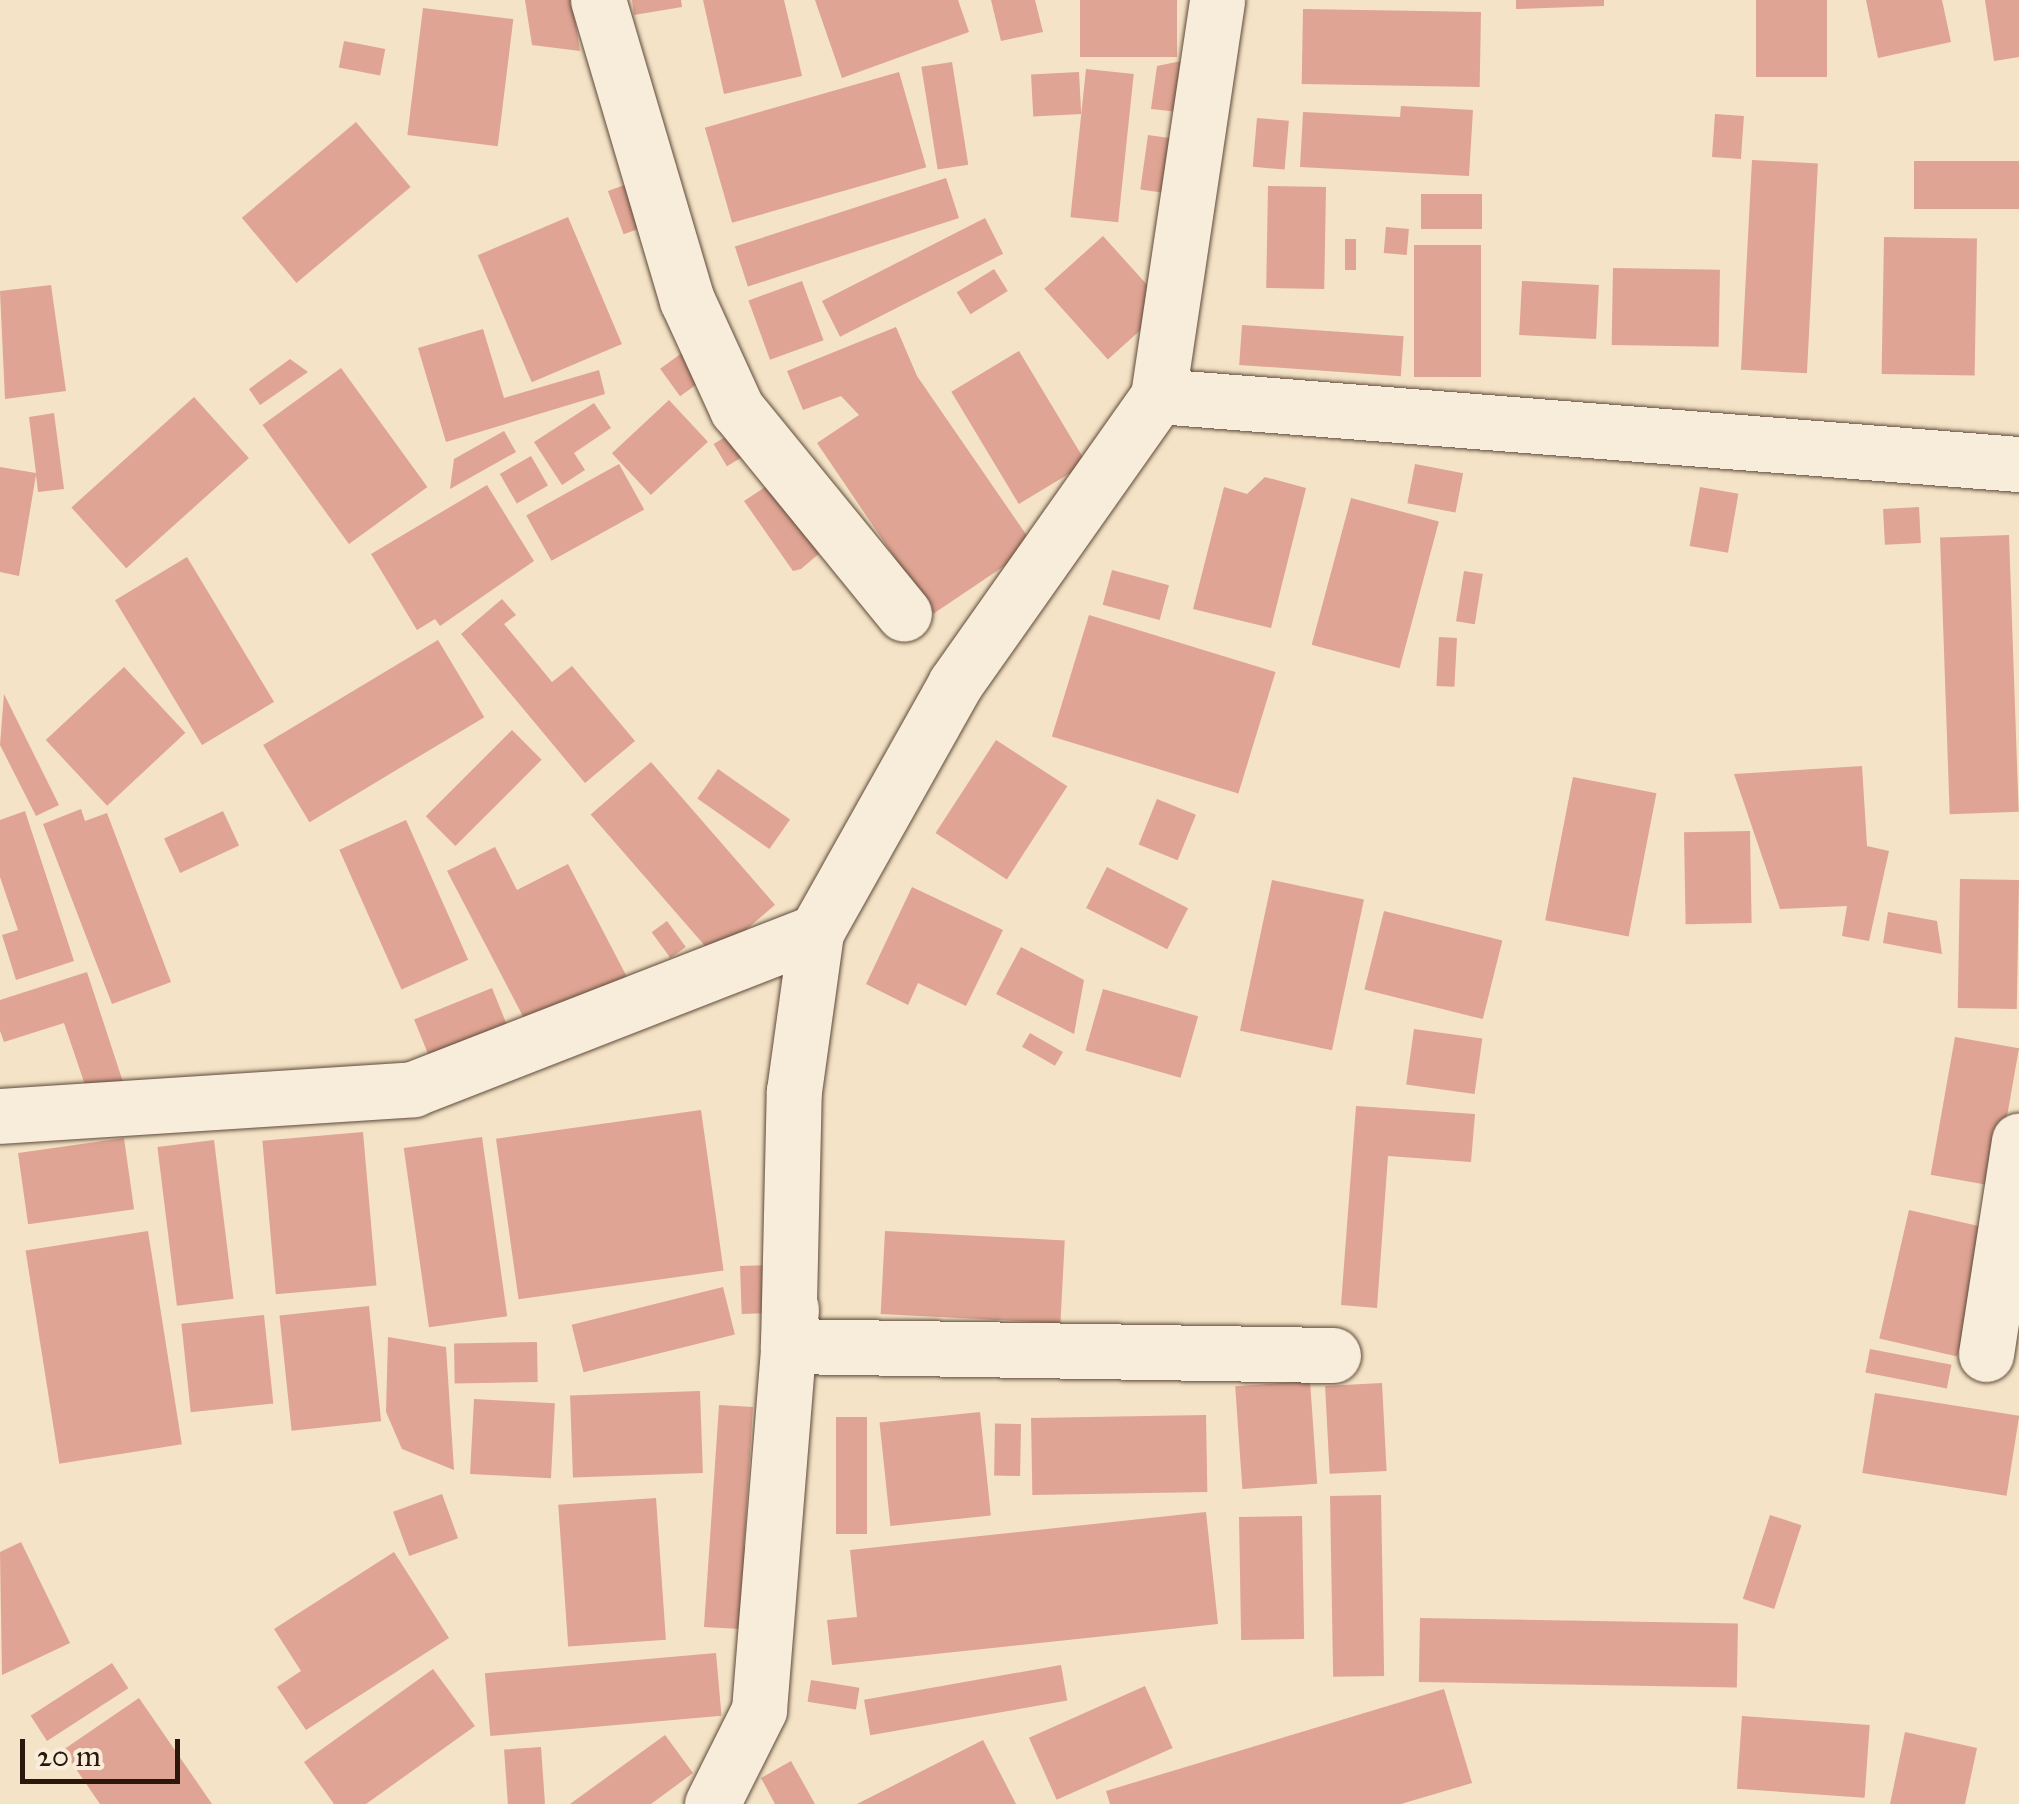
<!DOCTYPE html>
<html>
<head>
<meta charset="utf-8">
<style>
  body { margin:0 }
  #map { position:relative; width:2019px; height:1804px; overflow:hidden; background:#f4e3c6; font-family:"IM FELL Great Primer",serif }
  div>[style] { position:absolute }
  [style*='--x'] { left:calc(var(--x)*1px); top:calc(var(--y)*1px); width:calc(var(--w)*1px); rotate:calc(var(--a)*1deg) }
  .building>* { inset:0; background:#dfa493; transform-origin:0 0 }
  .roads { filter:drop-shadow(0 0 2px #5f4a3a) drop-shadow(0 0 2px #5f4a3a) }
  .minor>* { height:55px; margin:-27.5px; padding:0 27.5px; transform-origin:27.5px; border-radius:27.5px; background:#f8edda }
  span { translate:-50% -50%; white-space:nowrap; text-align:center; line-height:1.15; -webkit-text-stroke:8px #f8edda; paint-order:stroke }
  .scale { position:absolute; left:20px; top:1739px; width:160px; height:45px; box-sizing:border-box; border:5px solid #2d170b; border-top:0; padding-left:12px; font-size:30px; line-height:35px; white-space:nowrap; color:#2d170b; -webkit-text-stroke:8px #f8edda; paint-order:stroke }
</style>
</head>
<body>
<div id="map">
  <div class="building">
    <i style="clip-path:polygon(525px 0,572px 0,580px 51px,532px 45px)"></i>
    <i style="clip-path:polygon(632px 0,681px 0,682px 7px,634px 15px)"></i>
    <i style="clip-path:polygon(703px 0,784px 0,802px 76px,724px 94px)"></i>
    <i style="clip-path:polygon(815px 0,958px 0,969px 32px,842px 78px)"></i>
    <i style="clip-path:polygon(991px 0,1035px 0,1043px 32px,1001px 41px)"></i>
    <i style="left:1080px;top:0;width:97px;height:57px"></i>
    <i style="clip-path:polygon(1516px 0,1604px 0,1604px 6px,1516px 9px)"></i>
    <i style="left:1756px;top:0;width:71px;height:77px"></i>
    <i style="clip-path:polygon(1866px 0,1942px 0,1951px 42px,1878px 58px)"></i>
    <i style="clip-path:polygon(1985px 0,2019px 0,2019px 57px,1994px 61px)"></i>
    <i style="left:423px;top:8px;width:91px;height:128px;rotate:7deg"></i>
    <i style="left:1303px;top:9px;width:178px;height:75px;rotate:1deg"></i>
    <i style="left:344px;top:41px;width:42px;height:27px;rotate:11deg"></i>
    <i style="clip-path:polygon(1196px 58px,1188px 113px,1151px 109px,1157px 66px)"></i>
    <i style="left:952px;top:62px;width:104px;height:31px;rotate:81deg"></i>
    <i style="left:1086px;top:69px;width:48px;height:149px;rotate:6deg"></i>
    <i style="left:899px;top:72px;width:99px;height:202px;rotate:74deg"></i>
    <i style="left:1079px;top:72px;width:42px;height:48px;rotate:87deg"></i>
    <i style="clip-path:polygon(1401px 106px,1473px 110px,1469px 176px,1300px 167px,1303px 112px,1400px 117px)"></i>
    <i style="left:1715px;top:114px;width:29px;height:43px;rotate:4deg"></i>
    <i style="left:1257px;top:118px;width:32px;height:49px;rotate:5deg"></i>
    <i style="left:356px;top:122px;width:85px;height:149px;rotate:50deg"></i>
    <i style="left:1148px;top:135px;width:34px;height:55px;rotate:8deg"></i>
    <i style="left:1752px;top:160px;width:66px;height:210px;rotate:3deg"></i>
    <i style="left:1914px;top:161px;width:105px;height:48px"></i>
    <i style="left:946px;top:178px;width:42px;height:222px;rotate:72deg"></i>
    <i style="left:638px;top:180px;width:46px;height:32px;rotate:70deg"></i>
    <i style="left:1268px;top:186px;width:58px;height:102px;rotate:1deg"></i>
    <i style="left:1482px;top:194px;width:35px;height:61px;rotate:90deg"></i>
    <i style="left:568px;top:217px;width:138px;height:98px;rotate:67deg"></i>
    <i style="left:985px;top:218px;width:40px;height:183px;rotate:63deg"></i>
    <i style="left:1386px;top:227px;width:23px;height:26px;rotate:5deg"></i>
    <i style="left:1103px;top:236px;width:95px;height:79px;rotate:48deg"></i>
    <i style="left:1884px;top:237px;width:93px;height:137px;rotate:1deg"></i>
    <i style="left:1345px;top:239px;width:11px;height:31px"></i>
    <i style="left:1414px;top:245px;width:67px;height:132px"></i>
    <i style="left:1613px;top:268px;width:107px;height:77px;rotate:1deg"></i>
    <i style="left:994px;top:269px;width:26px;height:44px;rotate:58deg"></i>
    <i style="left:802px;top:281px;width:63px;height:57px;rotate:70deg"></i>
    <i style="left:1522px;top:281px;width:77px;height:54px;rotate:3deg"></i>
    <i style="clip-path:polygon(51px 285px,66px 391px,5px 399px,0 291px)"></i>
    <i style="left:1242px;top:325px;width:162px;height:40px;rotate:4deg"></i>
    <i style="clip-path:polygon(896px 327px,917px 376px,1034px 546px,933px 614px,817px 443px,859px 415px,841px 396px,803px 410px,787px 371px)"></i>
    <i style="clip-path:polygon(483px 329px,504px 398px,599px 370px,605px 394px,446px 442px,418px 348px)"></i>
    <i style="left:686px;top:350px;width:34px;height:32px;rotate:54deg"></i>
    <i style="left:1019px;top:351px;width:131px;height:79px;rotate:59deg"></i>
    <i style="clip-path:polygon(290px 359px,308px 372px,260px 405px,249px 389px)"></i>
    <i style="left:341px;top:368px;width:147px;height:97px;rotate:54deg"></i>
    <i style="left:194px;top:397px;width:82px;height:165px;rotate:48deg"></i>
    <i style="left:669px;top:400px;width:57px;height:78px;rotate:47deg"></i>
    <i style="clip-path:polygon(594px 403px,611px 428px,574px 453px,585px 470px,562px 485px,534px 442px)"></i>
    <i style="clip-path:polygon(54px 413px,64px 489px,38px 492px,36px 475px,19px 576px,0 572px,0 467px,36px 473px,29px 417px)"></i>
    <i style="clip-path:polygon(504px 431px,516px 452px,450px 489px,454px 459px)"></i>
    <i style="left:735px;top:431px;width:26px;height:25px;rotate:59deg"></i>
    <i style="left:531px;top:456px;width:34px;height:36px;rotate:60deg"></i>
    <i style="left:619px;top:464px;width:52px;height:106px;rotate:61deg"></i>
    <i style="left:1415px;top:464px;width:49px;height:40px;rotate:11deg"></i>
    <i style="clip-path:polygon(1265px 477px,1306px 488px,1271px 628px,1193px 609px,1224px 487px,1247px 494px)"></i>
    <i style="clip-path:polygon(774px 481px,821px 552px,801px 569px,793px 571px,744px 501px)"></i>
    <i style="clip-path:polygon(487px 485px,534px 561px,440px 626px,435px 619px,417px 630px,371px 554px)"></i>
    <i style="left:1700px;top:487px;width:39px;height:60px;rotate:10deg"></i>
    <i style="left:1351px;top:498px;width:91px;height:152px;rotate:15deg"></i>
    <i style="left:1919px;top:507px;width:36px;height:36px;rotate:87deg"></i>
    <i style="left:2009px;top:535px;width:277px;height:69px;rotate:88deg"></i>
    <i style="left:187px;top:557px;width:169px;height:84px;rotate:59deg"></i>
    <i style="left:1112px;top:570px;width:59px;height:36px;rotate:15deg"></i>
    <i style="left:1464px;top:571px;width:19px;height:51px;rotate:9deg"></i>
    <i style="clip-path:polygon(502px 599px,516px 615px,504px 624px,552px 682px,572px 666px,635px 741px,585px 783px,461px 634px)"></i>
    <i style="left:1089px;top:615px;width:195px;height:127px;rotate:17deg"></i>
    <i style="left:1439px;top:637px;width:18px;height:49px;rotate:3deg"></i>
    <i style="left:438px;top:640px;width:90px;height:204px;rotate:59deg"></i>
    <i style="left:124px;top:667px;width:90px;height:107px;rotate:47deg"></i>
    <i style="clip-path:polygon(4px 694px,59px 805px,36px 816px,0 745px)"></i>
    <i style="left:512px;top:730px;width:42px;height:122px;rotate:45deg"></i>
    <i style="left:996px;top:740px;width:85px;height:111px;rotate:33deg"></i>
    <i style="left:651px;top:762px;width:189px;height:80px;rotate:49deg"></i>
    <i style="clip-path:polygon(1862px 766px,1867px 846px,1889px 851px,1869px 941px,1842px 936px,1847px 906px,1780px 909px,1734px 774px)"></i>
    <i style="left:718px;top:769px;width:88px;height:36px;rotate:35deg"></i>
    <i style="left:1573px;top:777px;width:85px;height:146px;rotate:11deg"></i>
    <i style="left:1157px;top:799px;width:42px;height:49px;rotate:22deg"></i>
    <i style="clip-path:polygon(81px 809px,85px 821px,107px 813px,171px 982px,112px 1004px,43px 824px)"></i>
    <i style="clip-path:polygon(25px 811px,74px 961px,16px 980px,2px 935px,18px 930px,0 877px,0 820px)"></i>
    <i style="left:223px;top:811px;width:38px;height:65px;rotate:65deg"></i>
    <i style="left:406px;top:820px;width:153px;height:73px;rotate:66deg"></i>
    <i style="left:1750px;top:831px;width:92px;height:66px;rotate:89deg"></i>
    <i style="clip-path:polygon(495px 847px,517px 890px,568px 864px,627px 977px,529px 1028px,447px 871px)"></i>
    <i style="left:1107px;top:867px;width:91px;height:46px;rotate:27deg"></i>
    <i style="left:1960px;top:879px;width:59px;height:129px;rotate:1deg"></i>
    <i style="left:1272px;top:880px;width:94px;height:154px;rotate:12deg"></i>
    <i style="clip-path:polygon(912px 887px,1003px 930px,966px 1006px,918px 983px,908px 1005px,866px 984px)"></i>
    <i style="left:1384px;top:911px;width:122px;height:81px;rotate:14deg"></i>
    <i style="clip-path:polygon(1888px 912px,1937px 921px,1942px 954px,1883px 943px)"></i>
    <i style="left:667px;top:921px;width:32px;height:19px;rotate:54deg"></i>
    <i style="clip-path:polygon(1021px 947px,1084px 980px,1074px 1034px,996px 994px)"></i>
    <i style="clip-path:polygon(87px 972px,123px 1082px,88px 1094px,64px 1023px,4px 1042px,0 1031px,0 1000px)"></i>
    <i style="left:492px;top:988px;width:48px;height:84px;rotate:68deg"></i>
    <i style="left:1103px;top:989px;width:99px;height:64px;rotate:16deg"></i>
    <i style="left:1414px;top:1029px;width:69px;height:56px;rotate:8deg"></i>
    <i style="left:1030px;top:1033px;width:38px;height:16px;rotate:30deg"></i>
    <i style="left:1955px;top:1037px;width:65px;height:140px;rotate:10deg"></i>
    <i style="clip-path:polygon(1356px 1106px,1475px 1114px,1471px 1162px,1388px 1156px,1377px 1308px,1341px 1305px)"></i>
    <i style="left:701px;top:1110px;width:162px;height:207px;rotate:82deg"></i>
    <i style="left:363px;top:1132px;width:154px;height:101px;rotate:85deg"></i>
    <i style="left:482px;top:1137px;width:181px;height:79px;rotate:82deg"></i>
    <i style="left:124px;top:1138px;width:72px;height:107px;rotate:82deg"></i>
    <i style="left:214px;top:1140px;width:160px;height:57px;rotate:83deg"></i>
    <i style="left:1909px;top:1210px;width:80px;height:132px;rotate:13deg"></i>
    <i style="left:148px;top:1231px;width:216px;height:124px;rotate:81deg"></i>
    <i style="left:885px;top:1231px;width:180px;height:83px;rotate:3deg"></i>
    <i style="left:770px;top:1265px;width:48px;height:30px;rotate:88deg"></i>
    <i style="left:723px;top:1287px;width:49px;height:156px;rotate:76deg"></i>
    <i style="left:369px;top:1306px;width:116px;height:90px;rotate:84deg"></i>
    <i style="left:264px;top:1315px;width:89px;height:83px;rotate:84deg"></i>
    <i style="clip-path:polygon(388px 1337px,446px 1347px,454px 1470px,402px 1449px,386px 1412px)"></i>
    <i style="left:537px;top:1342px;width:40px;height:83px;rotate:89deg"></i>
    <i style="left:1870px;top:1349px;width:83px;height:24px;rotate:11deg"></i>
    <i style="left:1310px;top:1381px;width:103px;height:75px;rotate:86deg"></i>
    <i style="left:1382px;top:1383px;width:88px;height:57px;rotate:87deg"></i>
    <i style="left:700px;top:1391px;width:82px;height:130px;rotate:88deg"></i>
    <i style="left:1875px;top:1393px;width:146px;height:81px;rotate:9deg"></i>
    <i style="left:474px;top:1399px;width:81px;height:75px;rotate:3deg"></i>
    <i style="clip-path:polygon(719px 1405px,753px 1407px,744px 1546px,758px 1547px,740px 1629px,704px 1627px)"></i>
    <i style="left:980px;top:1412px;width:104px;height:101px;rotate:84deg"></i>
    <i style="left:1206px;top:1415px;width:77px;height:175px;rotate:89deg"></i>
    <i style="left:836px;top:1417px;width:31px;height:117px"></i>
    <i style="left:1021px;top:1424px;width:52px;height:26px;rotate:91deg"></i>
    <i style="left:442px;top:1494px;width:47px;height:52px;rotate:70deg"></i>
    <i style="left:1381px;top:1495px;width:181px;height:51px;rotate:89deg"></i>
    <i style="left:656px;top:1498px;width:142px;height:98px;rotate:86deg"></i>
    <i style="clip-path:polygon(1206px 1512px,1218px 1624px,832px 1665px,827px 1620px,857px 1617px,850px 1550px)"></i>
    <i style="left:1770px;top:1515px;width:33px;height:88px;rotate:18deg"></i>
    <i style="left:1302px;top:1516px;width:123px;height:63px;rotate:89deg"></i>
    <i style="clip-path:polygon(21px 1542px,70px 1643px,2px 1675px,0 1552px)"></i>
    <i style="clip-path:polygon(394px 1552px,449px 1638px,306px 1730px,277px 1687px,301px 1671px,274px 1629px)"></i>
    <i style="left:1420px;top:1618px;width:318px;height:64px;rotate:1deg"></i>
    <i style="left:716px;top:1653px;width:63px;height:232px;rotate:85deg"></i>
    <i style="left:112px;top:1663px;width:30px;height:97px;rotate:57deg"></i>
    <i style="left:1061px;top:1665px;width:36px;height:200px;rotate:80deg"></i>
    <i style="clip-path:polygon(433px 1669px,475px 1726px,366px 1804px,334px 1804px,304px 1762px)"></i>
    <i style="left:811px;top:1680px;width:49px;height:22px;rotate:9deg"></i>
    <i style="left:1145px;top:1686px;width:68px;height:127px;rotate:66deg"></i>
    <i style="clip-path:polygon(1444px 1689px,1472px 1783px,1401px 1804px,1110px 1804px,1106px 1791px)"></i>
    <i style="clip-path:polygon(139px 1698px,212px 1804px,100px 1804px,63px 1750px)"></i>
    <i style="left:1742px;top:1716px;width:128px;height:73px;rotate:4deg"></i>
    <i style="clip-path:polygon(1905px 1732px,1977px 1748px,1965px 1804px,1890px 1804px)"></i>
    <i style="clip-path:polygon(665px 1735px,693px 1773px,651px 1804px,570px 1804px)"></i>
    <i style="clip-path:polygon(983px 1740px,1016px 1804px,857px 1804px)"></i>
    <i style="left:541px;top:1747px;width:57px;height:37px;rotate:86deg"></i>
    <i style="clip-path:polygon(791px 1761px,815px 1804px,775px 1804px,761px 1778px)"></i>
  </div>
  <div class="roads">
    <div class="minor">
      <i style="--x:598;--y:0;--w:313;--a:73.5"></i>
      <i style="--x:687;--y:300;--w:120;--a:65.4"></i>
      <i style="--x:737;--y:409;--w:264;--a:50.8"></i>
      <i style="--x:1158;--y:396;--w:864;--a:4.52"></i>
      <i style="--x:0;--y:1116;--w:414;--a:-3.7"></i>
      <i style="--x:413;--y:1089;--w:433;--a:-21.3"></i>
      <i style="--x:791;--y:1309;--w:37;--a:95"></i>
      <i style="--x:788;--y:1346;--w:545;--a:0.95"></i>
      <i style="--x:1986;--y:1354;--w:216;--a:-81.2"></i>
      <i style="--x:712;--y:1804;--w:105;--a:-63.4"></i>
      <i style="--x:759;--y:1710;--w:365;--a:-85.4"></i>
      <i style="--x:788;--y:1346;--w:255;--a:-88.7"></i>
      <i style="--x:794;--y:1091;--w:161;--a:-82.1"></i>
      <i style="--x:816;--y:932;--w:284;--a:-60.7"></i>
      <i style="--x:955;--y:684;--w:352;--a:-54.8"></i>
      <i style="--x:1158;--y:396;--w:400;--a:-81.5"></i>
    </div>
  </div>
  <div class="scale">20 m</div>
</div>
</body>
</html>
